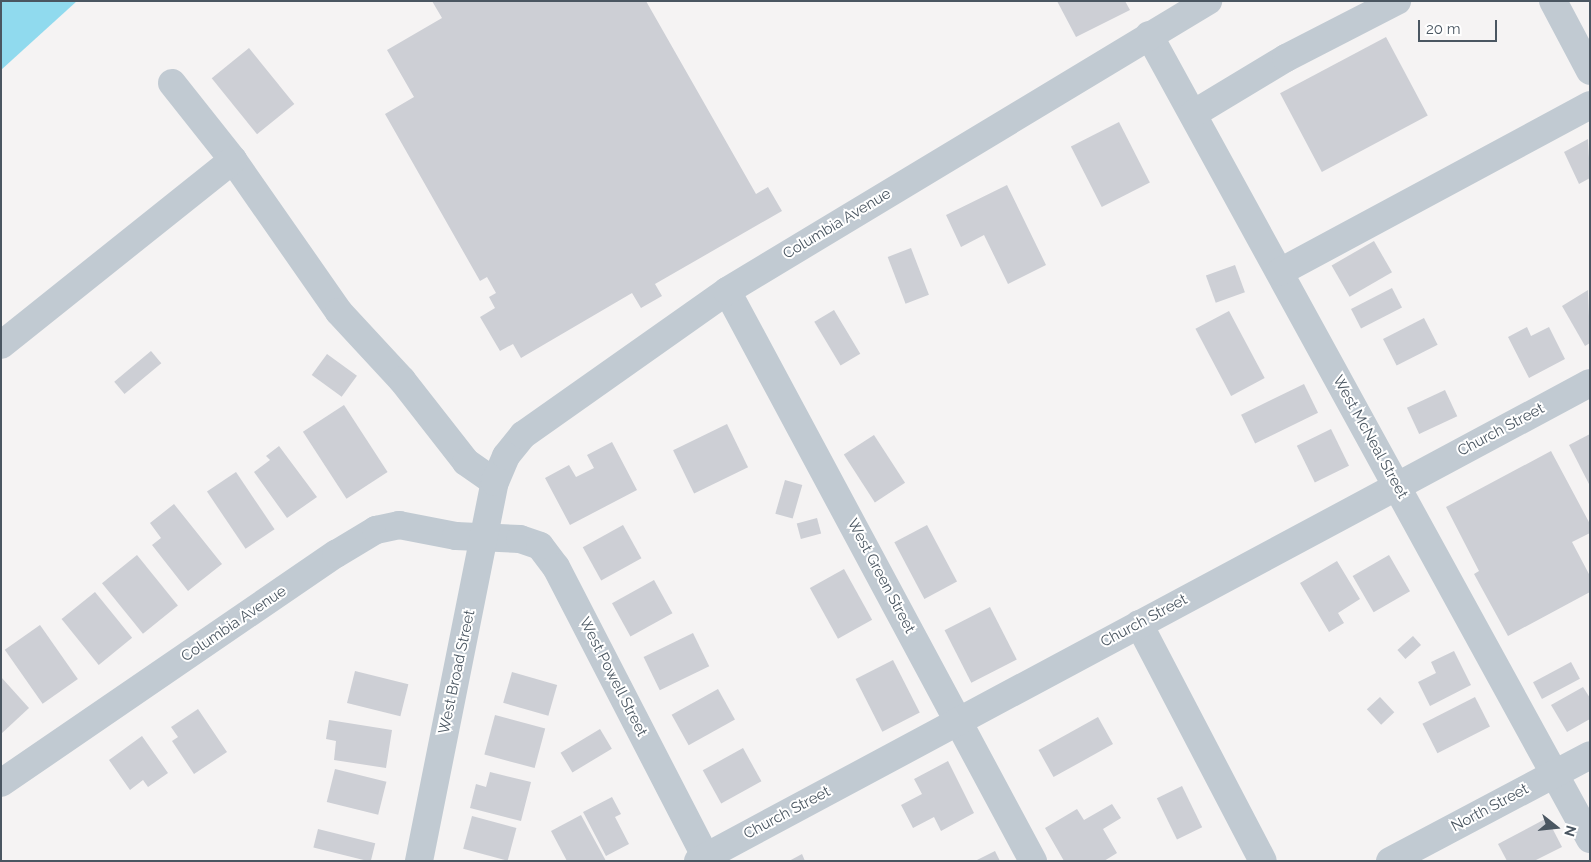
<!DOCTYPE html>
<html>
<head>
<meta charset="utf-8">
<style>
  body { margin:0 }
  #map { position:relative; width:1591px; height:862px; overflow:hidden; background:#f5f3f3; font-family:Raleway,sans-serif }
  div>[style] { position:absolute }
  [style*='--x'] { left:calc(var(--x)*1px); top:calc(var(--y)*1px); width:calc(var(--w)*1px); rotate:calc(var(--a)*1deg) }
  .water>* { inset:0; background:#90daee }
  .building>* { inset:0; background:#cdcfd5; transform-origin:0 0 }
  .minor>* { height:28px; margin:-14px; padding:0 14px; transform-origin:14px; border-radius:14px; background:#c1cad2 }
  span { translate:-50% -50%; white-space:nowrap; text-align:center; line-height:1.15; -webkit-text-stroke:4px #fff; paint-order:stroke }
  .street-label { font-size:15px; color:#4a5661 }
  .frame { position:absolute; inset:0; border:2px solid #4a5661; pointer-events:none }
  .north { position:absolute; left:1531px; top:802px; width:50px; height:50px; -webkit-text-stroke:4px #fff; paint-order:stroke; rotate:106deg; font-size:14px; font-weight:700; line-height:20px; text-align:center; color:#4a5661 }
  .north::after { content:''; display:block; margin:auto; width:18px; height:22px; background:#4a5661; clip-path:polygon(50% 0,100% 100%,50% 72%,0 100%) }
  .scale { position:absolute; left:1418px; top:20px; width:79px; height:22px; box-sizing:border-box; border:2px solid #4a5661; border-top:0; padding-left:6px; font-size:15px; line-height:18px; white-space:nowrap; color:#4a5661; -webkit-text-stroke:4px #fff; paint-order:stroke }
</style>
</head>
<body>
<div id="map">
  <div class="water">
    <i style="clip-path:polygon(1px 1px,77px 1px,1px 70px)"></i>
  </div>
  <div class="building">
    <i style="clip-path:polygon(432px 1px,646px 1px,756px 194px,768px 187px,782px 211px,655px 284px,662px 296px,641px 308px,632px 293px,521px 358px,513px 344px,500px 351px,480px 317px,495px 308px,489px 297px,496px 293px,487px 277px,480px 281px,385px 114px,414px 97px,387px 50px,442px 18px)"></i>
    <i style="clip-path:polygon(1057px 1px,1125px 1px,1130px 10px,1076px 37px)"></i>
    <i style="left:1386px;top:37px;width:89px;height:120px;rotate:62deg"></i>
    <i style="left:249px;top:48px;width:72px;height:48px;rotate:51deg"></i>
    <i style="left:1119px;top:122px;width:68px;height:54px;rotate:63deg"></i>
    <i style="clip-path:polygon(1588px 139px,1590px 178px,1579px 184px,1564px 152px)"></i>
    <i style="clip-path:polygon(1007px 185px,1046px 265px,1008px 284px,984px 235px,961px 247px,946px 215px)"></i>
    <i style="left:1374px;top:241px;width:36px;height:49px;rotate:60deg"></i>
    <i style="left:911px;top:248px;width:50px;height:25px;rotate:69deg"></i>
    <i style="left:1235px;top:265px;width:29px;height:31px;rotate:70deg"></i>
    <i style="left:1392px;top:288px;width:22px;height:46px;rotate:63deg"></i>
    <i style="clip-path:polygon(1588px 290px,1590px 343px,1585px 346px,1562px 306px)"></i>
    <i style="left:834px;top:310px;width:51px;height:23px;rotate:59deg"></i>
    <i style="left:1229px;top:311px;width:76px;height:38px;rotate:62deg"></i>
    <i style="left:1424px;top:318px;width:30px;height:46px;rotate:63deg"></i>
    <i style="clip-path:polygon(1527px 327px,1531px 336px,1549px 327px,1565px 359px,1529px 378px,1508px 337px)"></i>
    <i style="left:151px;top:351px;width:16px;height:48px;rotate:50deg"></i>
    <i style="left:327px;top:354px;width:37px;height:26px;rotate:36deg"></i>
    <i style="left:1304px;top:384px;width:32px;height:70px;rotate:64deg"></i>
    <i style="left:1445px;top:390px;width:29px;height:42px;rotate:65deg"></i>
    <i style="left:344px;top:405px;width:80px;height:49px;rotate:57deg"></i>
    <i style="left:727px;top:424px;width:48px;height:60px;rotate:64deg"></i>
    <i style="left:1331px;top:429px;width:41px;height:38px;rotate:64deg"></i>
    <i style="clip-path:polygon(1590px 434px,1590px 486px,1569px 445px)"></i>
    <i style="left:874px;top:435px;width:57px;height:36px;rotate:57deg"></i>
    <i style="clip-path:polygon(612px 442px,637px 490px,570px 525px,545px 478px,569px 465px,576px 477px,594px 468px,587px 455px)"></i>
    <i style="clip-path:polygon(279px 446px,317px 497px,287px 518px,254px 472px,270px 460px,266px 456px)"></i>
    <i style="clip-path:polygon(1551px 451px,1590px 524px,1590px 533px,1572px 542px,1590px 576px,1590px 592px,1508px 636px,1474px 574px,1479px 571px,1446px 507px)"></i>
    <i style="left:236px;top:472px;width:69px;height:35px;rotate:56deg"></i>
    <i style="left:785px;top:480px;width:18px;height:35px;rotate:16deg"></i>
    <i style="clip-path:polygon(174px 504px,222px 564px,188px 591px,152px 545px,161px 538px,150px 523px)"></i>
    <i style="left:817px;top:518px;width:16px;height:21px;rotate:75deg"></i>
    <i style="left:623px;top:525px;width:38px;height:46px;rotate:61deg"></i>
    <i style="left:927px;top:525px;width:64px;height:37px;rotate:62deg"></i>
    <i style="left:137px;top:555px;width:65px;height:45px;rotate:51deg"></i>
    <i style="left:1389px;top:555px;width:42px;height:42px;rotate:60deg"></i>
    <i style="clip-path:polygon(1337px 561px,1360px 599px,1338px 613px,1344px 623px,1329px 632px,1300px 583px)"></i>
    <i style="left:844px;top:569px;width:58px;height:39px;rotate:61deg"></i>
    <i style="left:654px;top:580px;width:38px;height:48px;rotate:61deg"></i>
    <i style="left:95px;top:592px;width:59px;height:43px;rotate:51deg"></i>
    <i style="left:990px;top:607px;width:59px;height:51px;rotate:63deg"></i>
    <i style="left:40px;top:625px;width:66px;height:43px;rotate:55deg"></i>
    <i style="left:693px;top:633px;width:37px;height:55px;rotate:64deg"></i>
    <i style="left:1413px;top:636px;width:12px;height:21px;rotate:48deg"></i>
    <i style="clip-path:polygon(1454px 651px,1471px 685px,1430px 706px,1418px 682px,1436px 673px,1431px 662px)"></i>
    <i style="left:893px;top:660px;width:59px;height:42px;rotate:63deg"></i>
    <i style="left:1571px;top:662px;width:19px;height:43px;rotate:62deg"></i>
    <i style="left:355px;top:671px;width:55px;height:33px;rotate:14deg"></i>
    <i style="left:512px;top:672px;width:47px;height:32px;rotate:16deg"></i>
    <i style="clip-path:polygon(1px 677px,29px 708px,1px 734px)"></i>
    <i style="clip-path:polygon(1583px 687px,1590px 698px,1590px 719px,1567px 732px,1551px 705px)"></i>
    <i style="left:718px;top:689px;width:35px;height:53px;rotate:61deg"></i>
    <i style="left:1380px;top:697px;width:21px;height:18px;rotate:47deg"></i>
    <i style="left:1475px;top:697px;width:33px;height:59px;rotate:63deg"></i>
    <i style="clip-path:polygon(198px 709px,227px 752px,194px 774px,172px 741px,178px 737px,171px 727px)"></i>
    <i style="left:495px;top:715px;width:52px;height:41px;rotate:15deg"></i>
    <i style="left:1098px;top:717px;width:31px;height:68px;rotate:61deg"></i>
    <i style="clip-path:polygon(329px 720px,392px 730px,386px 768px,334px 760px,336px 741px,326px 739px)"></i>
    <i style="left:600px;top:729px;width:23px;height:46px;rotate:59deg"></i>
    <i style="clip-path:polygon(142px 736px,168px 773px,148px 787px,143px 780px,130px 790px,109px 760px)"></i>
    <i style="left:743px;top:748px;width:38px;height:46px;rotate:61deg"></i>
    <i style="clip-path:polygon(948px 761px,974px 813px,941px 831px,934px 817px,913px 828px,901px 805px,922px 794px,914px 779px)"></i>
    <i style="left:335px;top:769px;width:53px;height:34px;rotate:14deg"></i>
    <i style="clip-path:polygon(490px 772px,531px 782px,521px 821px,470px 808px,476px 784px,486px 787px)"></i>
    <i style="left:1182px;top:786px;width:46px;height:28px;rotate:64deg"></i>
    <i style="clip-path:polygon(612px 797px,621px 814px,615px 817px,629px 844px,606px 856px,583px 812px)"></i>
    <i style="clip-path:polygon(1112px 804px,1121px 818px,1103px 829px,1117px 853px,1104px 861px,1064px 861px,1045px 828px,1077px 809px,1084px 820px)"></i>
    <i style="clip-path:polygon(581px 815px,606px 861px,567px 861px,551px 831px)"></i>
    <i style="left:472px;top:816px;width:46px;height:34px;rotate:15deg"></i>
    <i style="clip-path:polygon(1547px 818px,1562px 847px,1534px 861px,1507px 861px,1498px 844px)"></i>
    <i style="left:318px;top:829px;width:59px;height:19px;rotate:14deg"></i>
    <i style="clip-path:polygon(995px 851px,1000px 861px,975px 861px)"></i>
    <i style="clip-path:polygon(802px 854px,805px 861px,789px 861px)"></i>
  </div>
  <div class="minor">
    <i style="--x:1553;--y:1;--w:79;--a:62.1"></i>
    <i style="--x:1149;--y:35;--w:917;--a:61.25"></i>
    <i style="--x:172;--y:83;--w:98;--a:51.6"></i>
    <i style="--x:233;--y:160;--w:185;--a:55.1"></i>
    <i style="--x:339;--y:312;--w:93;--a:47.2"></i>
    <i style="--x:402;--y:380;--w:104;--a:52"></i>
    <i style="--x:466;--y:462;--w:35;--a:35"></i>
    <i style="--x:1193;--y:114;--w:109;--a:-31.1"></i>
    <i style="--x:1286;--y:58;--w:125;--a:-27.2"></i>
    <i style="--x:1280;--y:272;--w:352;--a:-28.3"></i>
    <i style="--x:727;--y:291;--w:647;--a:61.77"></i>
    <i style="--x:1;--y:345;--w:297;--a:-38.6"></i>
    <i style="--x:1139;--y:624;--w:267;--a:62.4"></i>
    <i style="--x:1;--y:783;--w:406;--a:-34.4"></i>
    <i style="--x:336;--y:554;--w:47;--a:-31"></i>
    <i style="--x:376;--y:530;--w:24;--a:-12"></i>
    <i style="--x:399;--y:525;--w:58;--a:10.9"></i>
    <i style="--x:456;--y:536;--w:64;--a:2.7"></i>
    <i style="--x:520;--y:539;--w:21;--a:19"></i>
    <i style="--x:540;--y:546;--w:26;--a:53"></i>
    <i style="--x:556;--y:567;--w:331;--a:62.7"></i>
    <i style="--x:419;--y:861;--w:387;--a:-78.7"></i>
    <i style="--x:495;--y:482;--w:28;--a:-67"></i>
    <i style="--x:506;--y:456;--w:27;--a:-51"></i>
    <i style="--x:523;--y:435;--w:250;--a:-35.2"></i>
    <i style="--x:727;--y:291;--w:562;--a:-31.09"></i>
    <i style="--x:698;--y:861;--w:1012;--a:-28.19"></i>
    <i style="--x:1390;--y:861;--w:226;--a:-27.9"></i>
  </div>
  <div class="street-label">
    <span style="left:837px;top:224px;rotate:-31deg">Columbia Avenue</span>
    <span style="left:1501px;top:430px;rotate:-28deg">Church Street</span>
    <span style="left:1370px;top:437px;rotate:61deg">West McNeal Street</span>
    <span style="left:881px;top:576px;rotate:62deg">West Green Street</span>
    <span style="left:1144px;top:621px;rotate:-28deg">Church Street</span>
    <span style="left:234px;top:624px;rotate:-34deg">Columbia Avenue</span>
    <span style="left:457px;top:672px;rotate:-78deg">West Broad Street</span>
    <span style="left:613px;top:677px;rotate:63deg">West Powell Street</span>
    <span style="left:1490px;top:808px;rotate:-28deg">North Street</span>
    <span style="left:787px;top:813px;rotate:-28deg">Church Street</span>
  </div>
  <div class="frame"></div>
  <div class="north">N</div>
  <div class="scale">20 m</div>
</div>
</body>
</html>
